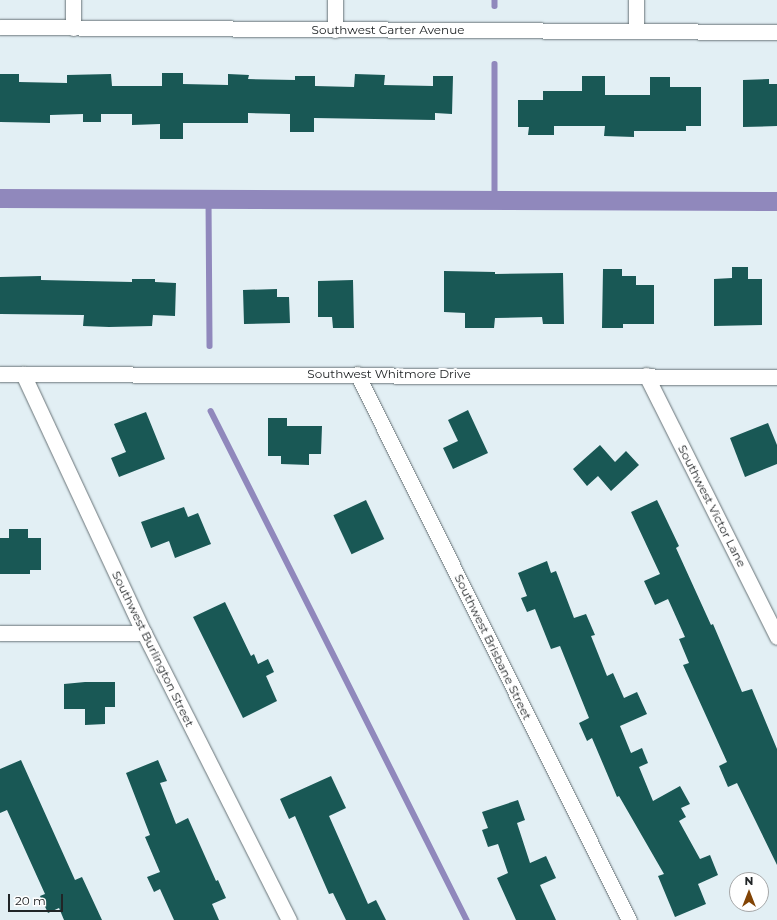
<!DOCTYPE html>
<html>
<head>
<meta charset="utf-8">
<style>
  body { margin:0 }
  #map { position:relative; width:777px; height:920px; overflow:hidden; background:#e2eff4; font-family:Montserrat,sans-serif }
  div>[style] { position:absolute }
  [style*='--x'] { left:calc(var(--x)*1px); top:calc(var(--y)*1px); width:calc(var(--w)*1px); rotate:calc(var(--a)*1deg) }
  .stream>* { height:5.5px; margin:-2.75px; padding:0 2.75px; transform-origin:2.75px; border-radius:2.75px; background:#9088bc }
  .canal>* { height:19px; margin:-9.5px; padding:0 9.5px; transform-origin:9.5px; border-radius:9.5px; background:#9088bc }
  .building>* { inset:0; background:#195855; transform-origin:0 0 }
  .roads { filter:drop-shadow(0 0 1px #687377) drop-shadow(0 0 1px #687377) }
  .minor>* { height:15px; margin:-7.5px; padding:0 7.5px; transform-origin:7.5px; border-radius:7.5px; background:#fff }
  span { translate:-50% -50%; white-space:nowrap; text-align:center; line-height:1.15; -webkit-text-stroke:4px #fff; paint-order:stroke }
  .street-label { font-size:12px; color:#212527 }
  .north { position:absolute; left:729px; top:872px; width:40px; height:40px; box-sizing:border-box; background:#fff; border:1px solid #a6a8a9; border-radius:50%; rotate:0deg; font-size:11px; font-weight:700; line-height:16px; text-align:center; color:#212527 }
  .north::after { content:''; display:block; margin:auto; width:14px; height:18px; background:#824405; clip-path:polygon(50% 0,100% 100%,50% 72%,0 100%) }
  .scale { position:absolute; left:8px; top:894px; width:55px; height:18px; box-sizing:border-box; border:2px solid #212527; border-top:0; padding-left:5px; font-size:12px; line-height:14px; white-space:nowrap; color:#212527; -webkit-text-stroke:3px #fff; paint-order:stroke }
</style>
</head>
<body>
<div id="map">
  <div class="stream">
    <i style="--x:495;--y:0;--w:6;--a:90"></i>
    <i style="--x:495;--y:64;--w:136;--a:90"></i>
    <i style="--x:209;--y:199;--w:147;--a:89.6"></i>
    <i style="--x:211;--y:411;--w:570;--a:63.3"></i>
  </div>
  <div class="canal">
    <i style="--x:0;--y:198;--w:777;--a:0.22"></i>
  </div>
  <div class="building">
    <i style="clip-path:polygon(162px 73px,183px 73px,183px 84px,228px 85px,228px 74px,249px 75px,248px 79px,295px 80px,295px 76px,315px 76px,315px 86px,354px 87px,355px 74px,385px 75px,384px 85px,433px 86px,433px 76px,453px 76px,452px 114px,435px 113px,435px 120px,314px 118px,314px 132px,290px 132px,290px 114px,248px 113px,248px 123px,183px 123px,183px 139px,160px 139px,160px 124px,132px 125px,132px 114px,101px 114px,101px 122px,83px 122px,83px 114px,50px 115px,50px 123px,0 122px,0 74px,19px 74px,19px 82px,67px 83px,67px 75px,111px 74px,112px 86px,162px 86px)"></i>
    <i style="clip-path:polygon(582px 76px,605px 76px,605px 95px,650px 95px,650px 77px,670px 77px,670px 87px,701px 87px,701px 126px,686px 126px,686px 131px,634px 131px,634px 137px,604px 136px,605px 126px,554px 126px,554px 135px,528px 135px,529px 127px,518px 127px,518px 100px,543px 100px,543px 91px,582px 91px)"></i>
    <i style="clip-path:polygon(769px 79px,769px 84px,777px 84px,777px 126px,743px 127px,743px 80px)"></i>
    <i style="clip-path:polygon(732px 267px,748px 267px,748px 279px,762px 279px,762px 325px,714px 326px,714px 279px,732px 278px)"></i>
    <i style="clip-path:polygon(603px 269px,622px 269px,622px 276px,636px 276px,636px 285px,654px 285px,654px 324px,623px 324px,623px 328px,602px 328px)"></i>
    <i style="clip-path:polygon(444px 271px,495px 272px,495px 274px,563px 273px,564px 324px,543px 324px,542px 317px,495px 318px,494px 328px,465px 328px,465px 313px,444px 312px)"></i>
    <i style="clip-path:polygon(41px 276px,41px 280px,132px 282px,132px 279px,155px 279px,155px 282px,176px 283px,175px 316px,153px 315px,152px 326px,109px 327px,83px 326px,84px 315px,0 314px,0 277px)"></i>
    <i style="clip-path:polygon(353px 280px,354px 328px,333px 328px,332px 317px,318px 317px,318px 281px)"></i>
    <i style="clip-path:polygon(277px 289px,277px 297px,289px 297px,290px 323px,244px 324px,243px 290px)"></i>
    <i style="clip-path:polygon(468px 410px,488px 453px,453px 469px,443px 448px,458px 441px,448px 420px)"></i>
    <i style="clip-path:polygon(146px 412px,165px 459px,119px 477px,111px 458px,126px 452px,114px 424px)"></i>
    <i style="clip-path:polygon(268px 418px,287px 418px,287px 426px,322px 426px,321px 454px,309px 454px,309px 465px,281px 464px,281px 456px,268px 456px)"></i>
    <i style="clip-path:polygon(768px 423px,777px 445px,777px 464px,745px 477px,730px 438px)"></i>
    <i style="clip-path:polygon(600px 445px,615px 462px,626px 451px,639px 465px,611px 491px,598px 476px,587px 486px,573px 469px)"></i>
    <i style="left:366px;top:500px;width:43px;height:36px;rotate:65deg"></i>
    <i style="clip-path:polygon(657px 500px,679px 546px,676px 548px,711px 625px,713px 624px,742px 692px,752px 689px,777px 749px,777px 865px,737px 783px,728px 787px,719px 766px,727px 762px,683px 665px,689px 663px,679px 639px,685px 637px,668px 599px,655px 605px,644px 581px,660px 574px,631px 512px)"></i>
    <i style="clip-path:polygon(184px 507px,188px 517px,198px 513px,211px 544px,175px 558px,169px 541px,151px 548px,141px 522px)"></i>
    <i style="clip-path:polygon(9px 529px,28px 529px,28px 538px,41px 538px,41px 570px,30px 570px,30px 574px,0 574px,0 538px,9px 538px)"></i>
    <i style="clip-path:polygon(547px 561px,551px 573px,556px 571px,574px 618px,586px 614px,595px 635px,591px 636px,607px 676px,613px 673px,624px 698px,637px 692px,647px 714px,620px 726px,631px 753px,642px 748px,648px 763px,639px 767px,653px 801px,680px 786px,690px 804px,681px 808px,686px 817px,679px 821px,700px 859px,710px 855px,718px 875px,698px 884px,706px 904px,675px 917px,658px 876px,664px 874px,619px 796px,617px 797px,592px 738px,587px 741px,579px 723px,589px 718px,560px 646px,551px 649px,535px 609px,527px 612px,521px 598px,527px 596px,518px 573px)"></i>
    <i style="clip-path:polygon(225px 602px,251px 656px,254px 654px,258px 664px,268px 659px,274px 672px,266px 676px,277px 701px,243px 718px,193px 617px)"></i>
    <i style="clip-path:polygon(85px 682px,115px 682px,115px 707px,105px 707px,105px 724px,85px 725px,85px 709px,64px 709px,64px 684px)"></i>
    <i style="clip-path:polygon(21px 760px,75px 880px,82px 877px,102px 920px,64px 920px,59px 908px,48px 913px,40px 896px,45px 894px,7px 810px,0 813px,0 769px)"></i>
    <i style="clip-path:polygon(158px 760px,167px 781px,160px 783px,176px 824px,188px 818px,216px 881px,218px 880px,226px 898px,212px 904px,219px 920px,174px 920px,160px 889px,154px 892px,147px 877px,160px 872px,145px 837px,150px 835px,126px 773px)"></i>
    <i style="clip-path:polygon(331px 776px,346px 808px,329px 816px,368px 904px,376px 900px,386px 920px,346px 920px,333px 893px,329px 894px,295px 816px,289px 819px,280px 799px)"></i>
    <i style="clip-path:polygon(518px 800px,525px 820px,517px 823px,530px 863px,546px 856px,556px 878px,540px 885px,556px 920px,516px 920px,497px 878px,508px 873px,498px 844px,488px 847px,482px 830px,488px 828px,482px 812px)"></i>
  </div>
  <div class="roads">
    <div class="minor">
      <i style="--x:73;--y:0;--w:28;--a:90"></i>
      <i style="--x:0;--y:27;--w:777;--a:0.37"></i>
      <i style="--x:335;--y:30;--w:30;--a:-90"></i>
      <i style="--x:636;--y:31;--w:31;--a:-90"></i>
      <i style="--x:0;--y:374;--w:777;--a:0.22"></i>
      <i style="--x:23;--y:374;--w:286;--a:65"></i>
      <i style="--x:144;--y:633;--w:322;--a:63.2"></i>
      <i style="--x:357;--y:374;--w:610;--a:63.52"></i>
      <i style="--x:646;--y:375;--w:293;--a:63.4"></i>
      <i style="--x:0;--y:633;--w:144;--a:0"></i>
    </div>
  </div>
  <div class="street-label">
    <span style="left:388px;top:30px">Southwest Carter Avenue</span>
    <span style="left:389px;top:374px">Southwest Whitmore Drive</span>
    <span style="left:712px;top:506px;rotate:63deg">Southwest Victor Lane</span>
    <span style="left:493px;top:647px;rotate:64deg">Southwest Brisbane Street</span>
    <span style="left:153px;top:649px;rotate:64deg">Southwest Burlington Street</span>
  </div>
  <div class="north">N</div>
  <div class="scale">20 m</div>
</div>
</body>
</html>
